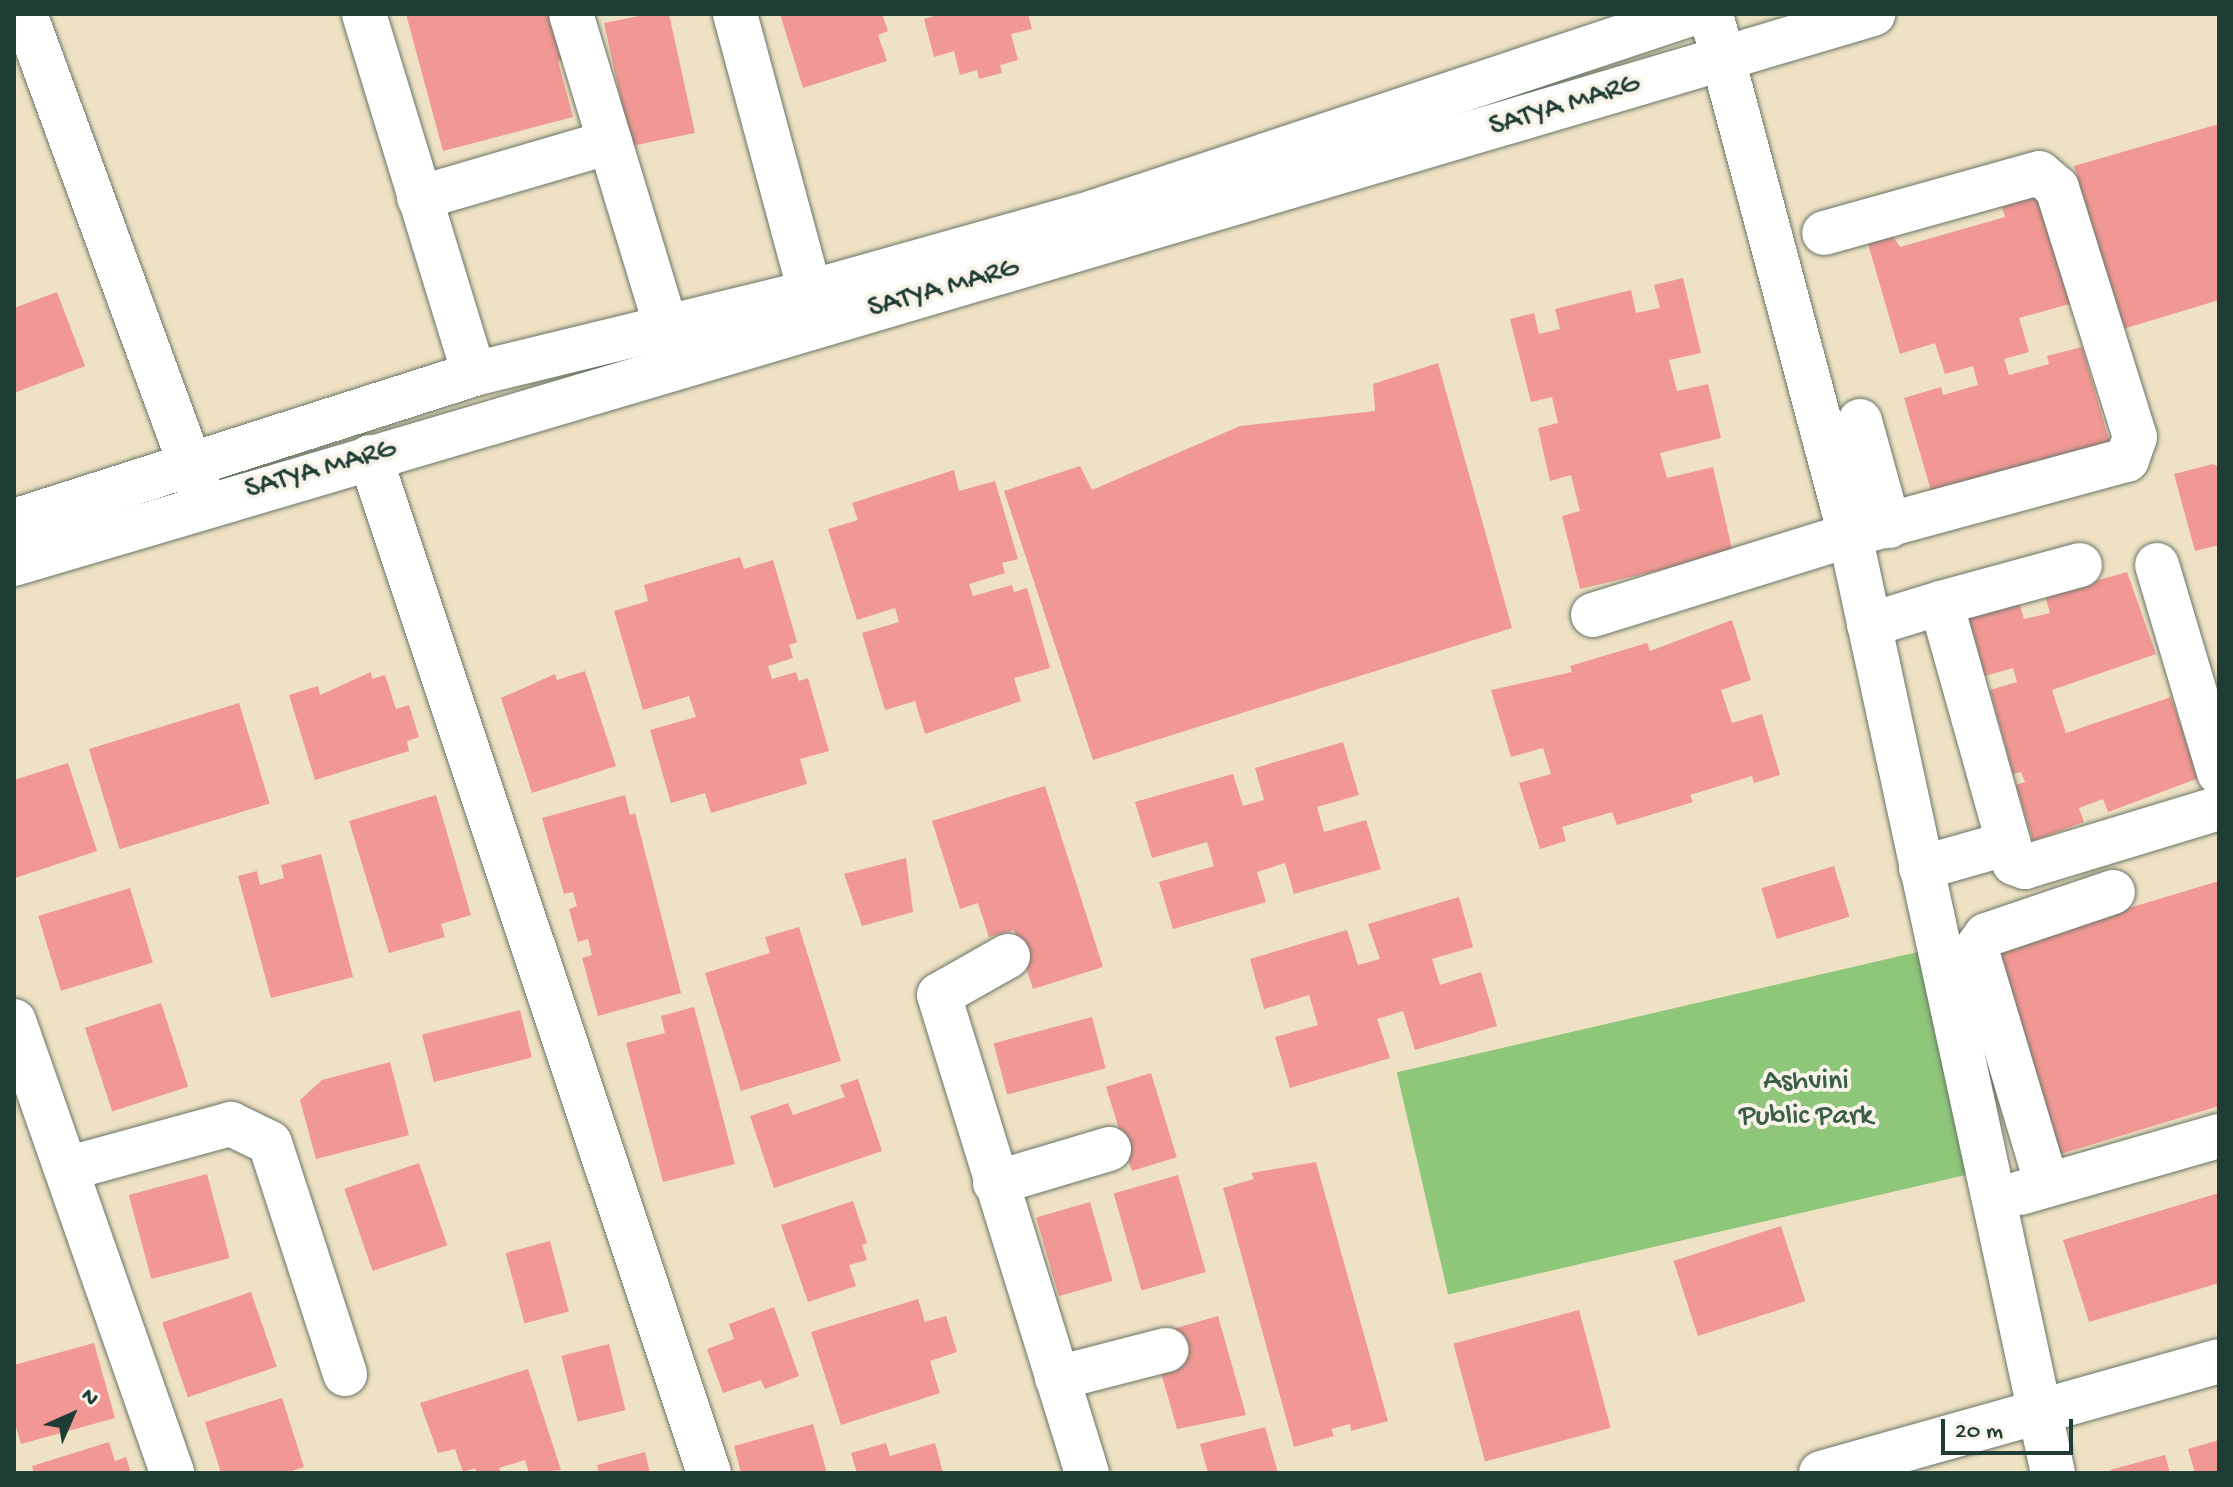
<!DOCTYPE html>
<html>
<head>
<meta charset="utf-8">
<style>
  body { margin:0 }
  #map { position:relative; width:2233px; height:1487px; overflow:hidden; background:#efe1c4; font-family:"Gochi Hand",sans-serif }
  div>[style] { position:absolute }
  [style*='--x'] { left:calc(var(--x)*1px); top:calc(var(--y)*1px); width:calc(var(--w)*1px); rotate:calc(var(--a)*1deg) }
  .green>* { inset:0; background:#8ec67a; transform-origin:0 0 }
  .building>* { inset:0; background:#f19895; transform-origin:0 0 }
  .roads { filter:drop-shadow(0 0 2px #687666) drop-shadow(0 0 2px #687666) }
  .minor>* { height:44px; margin:-22px; padding:0 22px; transform-origin:22px; border-radius:22px; background:#fff }
  .major>* { height:44px; margin:-22px; padding:0 22px; transform-origin:22px; border-radius:22px; background:#fff }
  span { translate:-50% -50%; white-space:nowrap; text-align:center; line-height:1.15; -webkit-text-stroke:8px #f7f3e8; paint-order:stroke }
  .street-label { font-size:30px; color:#1f3d34 }
  .park-label { font-size:30px; color:#3b5f46 }
  .frame { position:absolute; inset:0; border:16px solid #1f3d34; pointer-events:none }
  .north { position:absolute; left:32px; top:1375px; width:80px; height:80px; -webkit-text-stroke:6px #f7f3e8; paint-order:stroke; rotate:45deg; font-size:22px; font-weight:700; line-height:32px; text-align:center; color:#1f3d34 }
  .north::after { content:''; display:block; margin:auto; width:28px; height:36px; background:#1f3d34; clip-path:polygon(50% 0,100% 100%,50% 72%,0 100%) }
  .scale { position:absolute; left:1941px; top:1419px; width:132px; height:36px; box-sizing:border-box; border:4px solid #1f3d34; border-top:0; padding-left:10px; font-size:24px; line-height:28px; white-space:nowrap; color:#1f3d34; -webkit-text-stroke:6px #f7f3e8; paint-order:stroke }
</style>
</head>
<body>
<div id="map">
  <div class="green">
    <i style="left:1922px;top:951px;width:228px;height:539px;rotate:77deg"></i>
  </div>
  <div class="building">
    <i style="clip-path:polygon(406px 14px,557px 14px,569px 59px,558px 61px,573px 117px,443px 151px)"></i>
    <i style="clip-path:polygon(649px 14px,669px 14px,695px 133px,631px 146px,604px 23px)"></i>
    <i style="clip-path:polygon(780px 14px,882px 14px,888px 31px,878px 35px,887px 61px,803px 88px)"></i>
    <i style="clip-path:polygon(941px 14px,1028px 14px,1032px 29px,1011px 34px,1018px 60px,1000px 65px,1002px 73px,979px 79px,977px 70px,960px 75px,954px 51px,934px 57px,924px 19px)"></i>
    <i style="clip-path:polygon(2219px 124px,2219px 300px,2123px 329px,2074px 166px)"></i>
    <i style="clip-path:polygon(2039px 187px,2073px 303px,2019px 318px,2029px 352px,2004px 359px,2009px 375px,2049px 364px,2047px 356px,2082px 347px,2112px 450px,1934px 501px,1904px 398px,1941px 387px,1943px 395px,1978px 385px,1973px 366px,1945px 374px,1935px 343px,1900px 354px,1866px 237px,1889px 230px,1900px 247px,2005px 217px,2002px 207px,2011px 204px,2009px 195px)"></i>
    <i style="clip-path:polygon(1683px 278px,1701px 353px,1669px 360px,1677px 391px,1708px 384px,1721px 438px,1660px 453px,1667px 478px,1713px 467px,1733px 553px,1580px 589px,1562px 516px,1580px 511px,1571px 475px,1550px 481px,1538px 428px,1558px 423px,1552px 397px,1531px 402px,1510px 319px,1534px 313px,1539px 334px,1560px 329px,1555px 309px,1631px 290px,1636px 313px,1660px 308px,1654px 285px)"></i>
    <i style="clip-path:polygon(57px 292px,85px 366px,14px 393px,14px 308px)"></i>
    <i style="clip-path:polygon(1438px 363px,1512px 628px,1093px 760px,1004px 491px,1080px 466px,1092px 490px,1240px 426px,1375px 411px,1373px 384px)"></i>
    <i style="clip-path:polygon(2213px 464px,2219px 467px,2219px 545px,2195px 551px,2174px 474px)"></i>
    <i style="clip-path:polygon(954px 470px,959px 491px,995px 481px,1018px 559px,1002px 563px,1005px 573px,969px 584px,973px 596px,1012px 585px,1014px 592px,1027px 588px,1050px 668px,1014px 678px,1021px 701px,925px 734px,915px 701px,885px 710px,862px 633px,899px 622px,895px 608px,857px 620px,828px 529px,858px 520px,852px 503px)"></i>
    <i style="clip-path:polygon(740px 557px,744px 569px,773px 560px,797px 642px,789px 645px,793px 658px,768px 666px,772px 679px,796px 672px,799px 681px,808px 678px,829px 751px,800px 759px,807px 784px,711px 813px,705px 793px,671px 803px,650px 730px,696px 717px,689px 696px,643px 710px,614px 611px,648px 601px,644px 585px)"></i>
    <i style="clip-path:polygon(2127px 572px,2156px 654px,2052px 690px,2066px 733px,2171px 697px,2199px 778px,2108px 812px,2103px 799px,2079px 808px,2084px 822px,2033px 841px,2016px 785px,2025px 782px,2021px 772px,2013px 774px,1990px 690px,2017px 682px,2013px 668px,1985px 676px,1968px 616px,2019px 602px,2024px 619px,2050px 613px,2045px 595px)"></i>
    <i style="clip-path:polygon(1732px 620px,1751px 680px,1721px 690px,1732px 723px,1762px 714px,1780px 775px,1754px 783px,1752px 776px,1690px 795px,1693px 802px,1617px 825px,1612px 812px,1562px 827px,1566px 841px,1540px 849px,1519px 783px,1551px 774px,1543px 748px,1511px 757px,1491px 690px,1572px 672px,1570px 666px,1647px 643px,1650px 651px)"></i>
    <i style="clip-path:polygon(585px 671px,616px 766px,532px 793px,501px 698px,555px 674px,557px 680px)"></i>
    <i style="clip-path:polygon(371px 672px,372px 679px,385px 675px,396px 709px,409px 705px,419px 737px,407px 741px,409px 751px,315px 780px,289px 695px,318px 686px,320px 695px)"></i>
    <i style="left:239px;top:703px;width:105px;height:157px;rotate:73deg"></i>
    <i style="clip-path:polygon(1343px 742px,1359px 795px,1317px 807px,1324px 832px,1366px 820px,1381px 869px,1294px 894px,1285px 863px,1257px 872px,1266px 902px,1173px 929px,1159px 882px,1214px 866px,1207px 842px,1152px 858px,1135px 802px,1233px 774px,1243px 806px,1264px 800px,1255px 768px)"></i>
    <i style="clip-path:polygon(68px 763px,97px 851px,15px 878px,14px 780px)"></i>
    <i style="clip-path:polygon(1045px 786px,1103px 967px,1033px 989px,1014px 930px,989px 937px,978px 903px,960px 909px,932px 821px)"></i>
    <i style="clip-path:polygon(436px 795px,471px 915px,441px 924px,445px 937px,389px 953px,349px 821px)"></i>
    <i style="clip-path:polygon(625px 795px,630px 815px,635px 813px,681px 993px,598px 1016px,582px 958px,592px 955px,588px 939px,578px 942px,569px 909px,577px 906px,573px 892px,564px 894px,542px 818px)"></i>
    <i style="clip-path:polygon(321px 854px,353px 977px,271px 998px,238px 876px,257px 871px,260px 885px,284px 878px,281px 865px)"></i>
    <i style="clip-path:polygon(906px 858px,913px 912px,862px 926px,844px 874px)"></i>
    <i style="left:1834px;top:866px;width:53px;height:76px;rotate:73deg"></i>
    <i style="clip-path:polygon(2219px 881px,2219px 1106px,2044px 1159px,1982px 952px)"></i>
    <i style="left:130px;top:888px;width:78px;height:96px;rotate:73deg"></i>
    <i style="clip-path:polygon(1459px 897px,1473px 947px,1432px 959px,1440px 985px,1481px 972px,1497px 1026px,1415px 1050px,1403px 1011px,1377px 1019px,1390px 1058px,1290px 1088px,1275px 1037px,1318px 1025px,1309px 995px,1264px 1009px,1250px 959px,1347px 930px,1358px 965px,1380px 959px,1368px 924px)"></i>
    <i style="clip-path:polygon(799px 927px,841px 1061px,741px 1091px,705px 973px,770px 953px,765px 937px)"></i>
    <i style="left:161px;top:1003px;width:88px;height:80px;rotate:72deg"></i>
    <i style="clip-path:polygon(694px 1007px,735px 1164px,663px 1182px,626px 1043px,665px 1033px,661px 1016px)"></i>
    <i style="left:520px;top:1010px;width:49px;height:101px;rotate:76deg"></i>
    <i style="left:1092px;top:1017px;width:53px;height:102px;rotate:75deg"></i>
    <i style="clip-path:polygon(390px 1062px,409px 1135px,316px 1159px,300px 1100px,322px 1080px)"></i>
    <i style="left:1151px;top:1073px;width:88px;height:47px;rotate:73deg"></i>
    <i style="clip-path:polygon(858px 1079px,882px 1151px,774px 1188px,750px 1116px,788px 1103px,793px 1115px,845px 1097px,840px 1085px)"></i>
    <i style="clip-path:polygon(1316px 1162px,1388px 1421px,1351px 1431px,1350px 1424px,1331px 1429px,1334px 1436px,1294px 1447px,1223px 1188px,1254px 1179px,1251px 1173px)"></i>
    <i style="left:419px;top:1163px;width:87px;height:79px;rotate:71deg"></i>
    <i style="left:207px;top:1174px;width:87px;height:81px;rotate:75deg"></i>
    <i style="left:1178px;top:1175px;width:101px;height:67px;rotate:74deg"></i>
    <i style="clip-path:polygon(2219px 1193px,2219px 1283px,2089px 1322px,2063px 1240px)"></i>
    <i style="clip-path:polygon(853px 1201px,867px 1243px,862px 1245px,867px 1260px,849px 1265px,856px 1286px,808px 1302px,781px 1225px)"></i>
    <i style="left:1090px;top:1202px;width:82px;height:56px;rotate:74deg"></i>
    <i style="left:1781px;top:1226px;width:79px;height:113px;rotate:72deg"></i>
    <i style="left:550px;top:1241px;width:73px;height:46px;rotate:75deg"></i>
    <i style="left:251px;top:1292px;width:79px;height:94px;rotate:71deg"></i>
    <i style="clip-path:polygon(918px 1299px,925px 1322px,946px 1316px,957px 1352px,930px 1361px,940px 1393px,841px 1425px,811px 1332px)"></i>
    <i style="clip-path:polygon(774px 1307px,799px 1376px,765px 1389px,761px 1380px,723px 1393px,707px 1349px,734px 1339px,729px 1324px)"></i>
    <i style="left:1579px;top:1310px;width:122px;height:130px;rotate:75deg"></i>
    <i style="clip-path:polygon(1218px 1316px,1246px 1415px,1177px 1429px,1158px 1362px,1181px 1356px,1173px 1329px)"></i>
    <i style="clip-path:polygon(94px 1343px,115px 1418px,21px 1444px,14px 1420px,14px 1365px)"></i>
    <i style="left:609px;top:1344px;width:68px;height:49px;rotate:76deg"></i>
    <i style="clip-path:polygon(528px 1369px,561px 1470px,529px 1473px,525px 1460px,499px 1468px,501px 1473px,477px 1473px,475px 1468px,463px 1472px,455px 1449px,438px 1453px,420px 1403px)"></i>
    <i style="clip-path:polygon(282px 1398px,304px 1467px,286px 1473px,221px 1473px,205px 1422px)"></i>
    <i style="clip-path:polygon(813px 1424px,827px 1473px,741px 1473px,734px 1446px)"></i>
    <i style="clip-path:polygon(1265px 1427px,1278px 1473px,1208px 1473px,1200px 1444px)"></i>
    <i style="clip-path:polygon(2219px 1440px,2219px 1473px,2195px 1473px,2188px 1449px)"></i>
    <i style="clip-path:polygon(109px 1442px,115px 1461px,126px 1457px,131px 1473px,34px 1473px,32px 1466px)"></i>
    <i style="clip-path:polygon(886px 1443px,890px 1456px,935px 1443px,943px 1473px,857px 1473px,851px 1453px)"></i>
    <i style="clip-path:polygon(645px 1452px,650px 1473px,599px 1473px,597px 1465px)"></i>
    <i style="clip-path:polygon(2165px 1455px,2170px 1473px,2111px 1473px,2110px 1470px)"></i>
  </div>
  <div class="roads">
    <div class="minor">
      <i style="--x:25;--y:14;--w:523;--a:69.87"></i>
      <i style="--x:364;--y:14;--w:376;--a:73"></i>
      <i style="--x:571;--y:14;--w:327;--a:73.1"></i>
      <i style="--x:735;--y:14;--w:288;--a:74.9"></i>
      <i style="--x:1711;--y:14;--w:539;--a:75.06"></i>
      <i style="--x:1850;--y:535;--w:960;--a:77.79"></i>
      <i style="--x:419;--y:198;--w:199;--a:-16.3"></i>
      <i style="--x:1860;--y:421;--w:109;--a:74.6"></i>
      <i style="--x:370;--y:457;--w:1071;--a:71.55"></i>
      <i style="--x:2157;--y:565;--w:217;--a:73.4"></i>
      <i style="--x:1941;--y:603;--w:144;--a:-15.3"></i>
      <i style="--x:1593;--y:615;--w:269;--a:-17.3"></i>
      <i style="--x:1850;--y:535;--w:287;--a:-15.2"></i>
      <i style="--x:2127;--y:460;--w:24;--a:-71"></i>
      <i style="--x:2135;--y:437;--w:261;--a:-107.4"></i>
      <i style="--x:2057;--y:188;--w:23;--a:-140"></i>
      <i style="--x:2039;--y:173;--w:223;--a:164.4"></i>
      <i style="--x:1869;--y:625;--w:75;--a:-17"></i>
      <i style="--x:1941;--y:603;--w:270;--a:74.3"></i>
      <i style="--x:2014;--y:863;--w:12;--a:20"></i>
      <i style="--x:2025;--y:867;--w:203;--a:-16.9"></i>
      <i style="--x:1921;--y:868;--w:91;--a:-15.9"></i>
      <i style="--x:1008;--y:956;--w:79;--a:150.5"></i>
      <i style="--x:939;--y:995;--w:500;--a:72.8"></i>
      <i style="--x:14;--y:1021;--w:479;--a:70.7"></i>
      <i style="--x:66;--y:1169;--w:171;--a:-15.3"></i>
      <i style="--x:231;--y:1124;--w:43;--a:26"></i>
      <i style="--x:270;--y:1143;--w:243;--a:72"></i>
      <i style="--x:995;--y:1183;--w:119;--a:-16.6"></i>
      <i style="--x:2047;--y:1185;--w:246;--a:-106.7"></i>
      <i style="--x:1976;--y:949;--w:17;--a:-54"></i>
      <i style="--x:1986;--y:935;--w:134;--a:-18.7"></i>
      <i style="--x:2020;--y:1193;--w:207;--a:-16"></i>
      <i style="--x:1057;--y:1378;--w:113;--a:-14.4"></i>
      <i style="--x:1821;--y:1473;--w:413;--a:-15.7"></i>
    </div>
    <div class="major">
      <i style="--x:14;--y:521;--w:483;--a:-17.7"></i>
      <i style="--x:474;--y:374;--w:346;--a:-13.7"></i>
      <i style="--x:810;--y:292;--w:295;--a:-15.7"></i>
      <i style="--x:1094;--y:212;--w:629;--a:-18.35"></i>
      <i style="--x:14;--y:564;--w:1939;--a:-16.48"></i>
    </div>
  </div>
  <div class="street-label">
    <span style="left:1565px;top:107px;rotate:-17deg">SATYA MARG</span>
    <span style="left:944px;top:290px;rotate:-16deg">SATYA MARG</span>
    <span style="left:321px;top:471px;rotate:-16deg">SATYA MARG</span>
  </div>
  <div class="park-label">
    <span style="left:1806px;top:1100px">Ashvini<br>Public Park</span>
  </div>
  <div class="frame"></div>
  <div class="north">N</div>
  <div class="scale">20 m</div>
</div>
</body>
</html>
